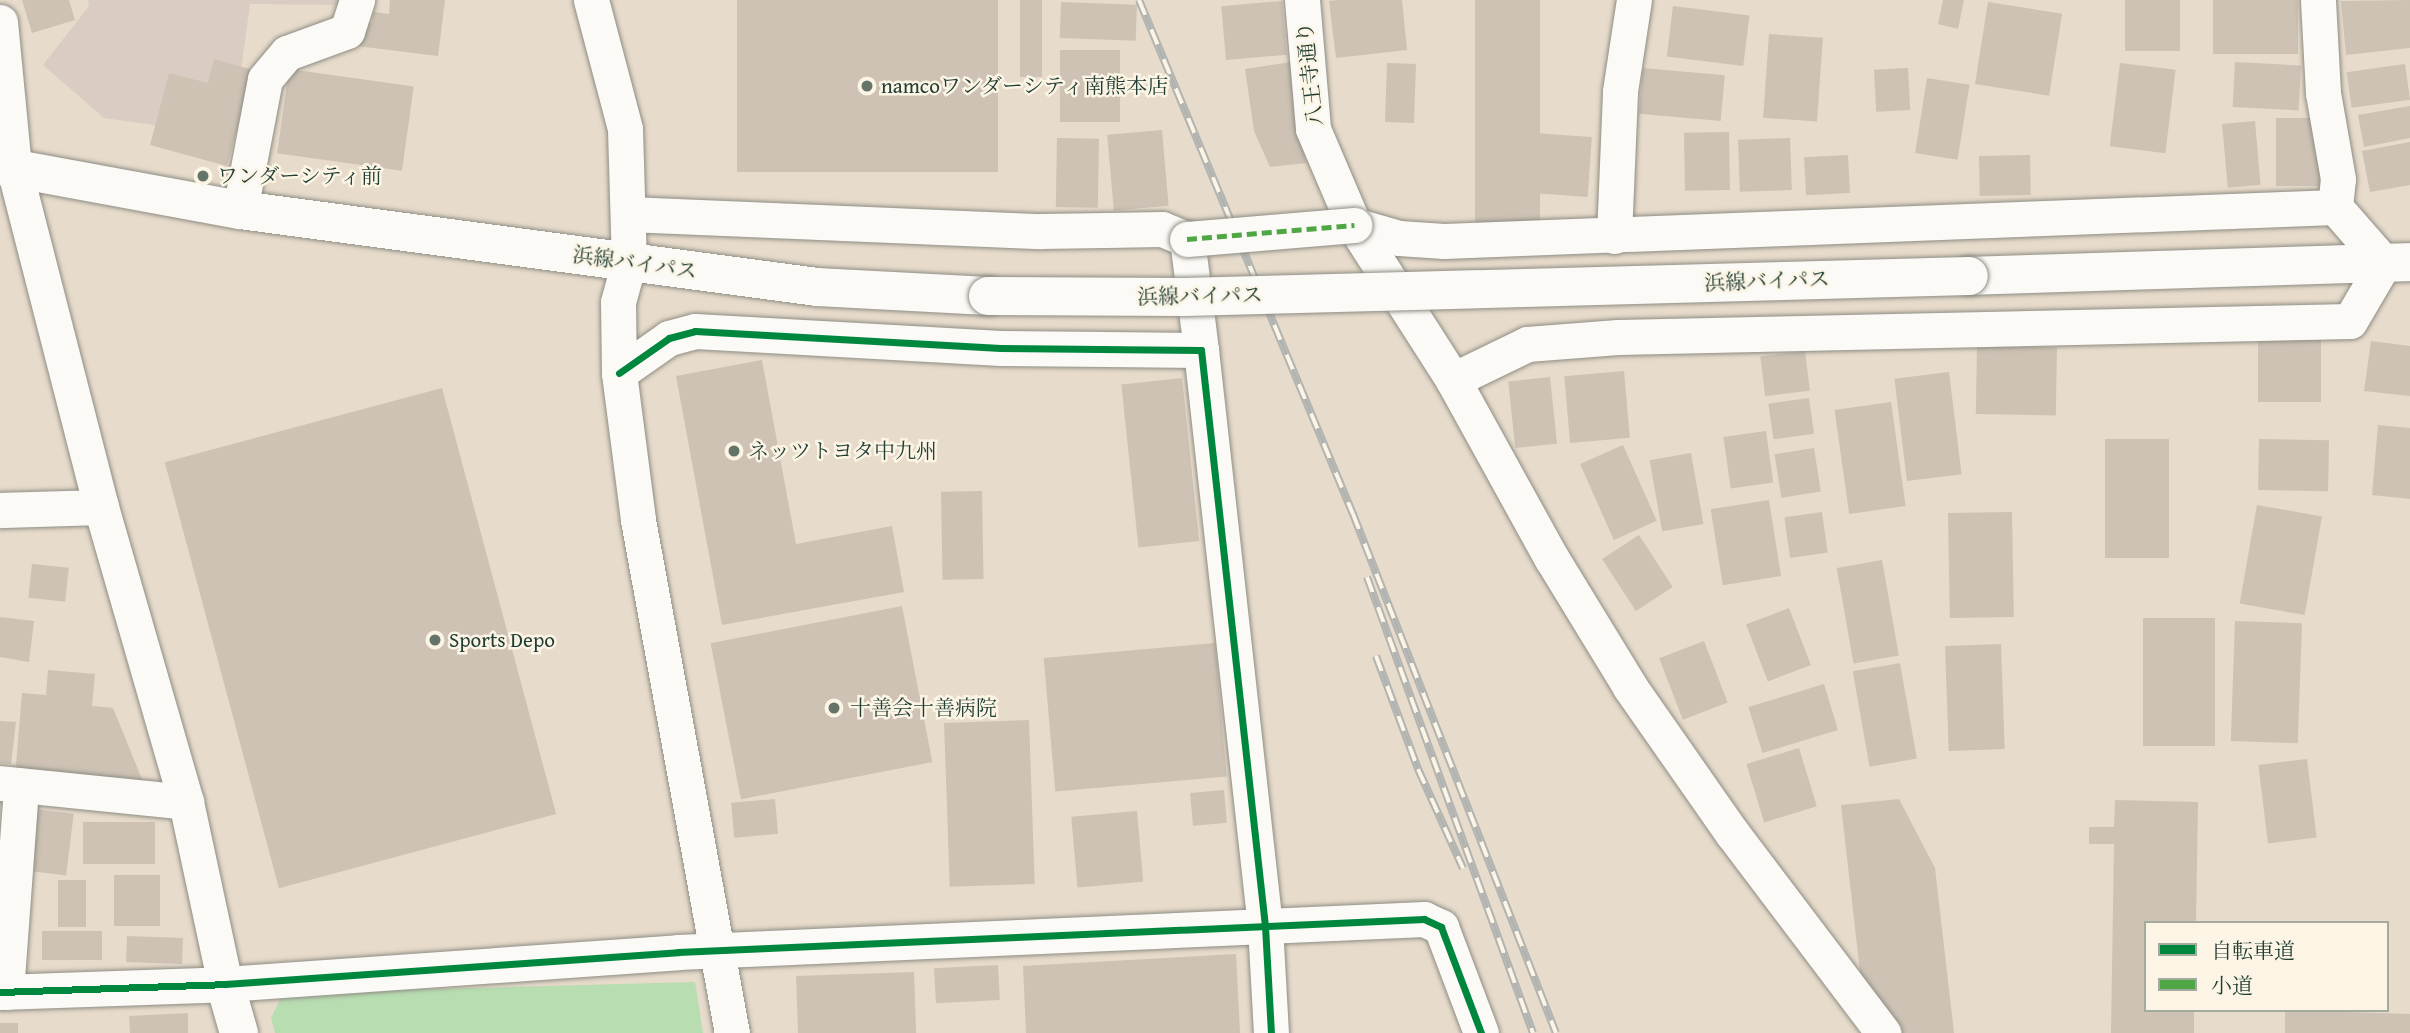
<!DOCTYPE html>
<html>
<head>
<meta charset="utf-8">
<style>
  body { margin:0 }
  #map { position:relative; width:2410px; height:1033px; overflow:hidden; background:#e7dbcb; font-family:"Gentium Book Plus","Noto Serif JP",serif }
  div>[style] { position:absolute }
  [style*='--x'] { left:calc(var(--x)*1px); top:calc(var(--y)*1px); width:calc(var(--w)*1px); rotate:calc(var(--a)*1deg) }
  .industrial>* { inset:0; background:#daccc3 }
  .green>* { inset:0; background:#b8ddb1 }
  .building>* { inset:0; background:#cdc2b4; transform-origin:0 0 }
  .roads { filter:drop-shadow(0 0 2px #8e8d84) drop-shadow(0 0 2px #8e8d84) }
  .minor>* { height:35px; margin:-17.5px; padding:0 17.5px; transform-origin:17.5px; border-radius:17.5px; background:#fbfaf7 }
  .major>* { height:38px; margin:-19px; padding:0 19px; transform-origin:19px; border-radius:19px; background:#fbfaf7 }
  .highway>* { height:38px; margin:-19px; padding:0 19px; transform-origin:19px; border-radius:19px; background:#fbfaf7 }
  .rail>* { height:8px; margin-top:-4px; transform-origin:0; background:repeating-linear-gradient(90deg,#fcf5e5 0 16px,#b2b4b1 0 32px); box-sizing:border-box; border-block:2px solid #b2b4b1 }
  .bridges { filter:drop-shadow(0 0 2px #8e8d84) drop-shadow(0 0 2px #8e8d84) }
  .minor-bridge>* { height:35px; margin:-17.5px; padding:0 17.5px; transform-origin:17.5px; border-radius:17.5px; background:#fbfaf7 }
  .highway-bridge>* { height:38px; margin:-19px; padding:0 19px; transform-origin:19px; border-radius:19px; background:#fbfaf7 }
  .quiet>* { height:5px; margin-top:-2.5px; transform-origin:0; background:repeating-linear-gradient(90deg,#4fa644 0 10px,transparent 0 15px) }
  .cycleway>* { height:7px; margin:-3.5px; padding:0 3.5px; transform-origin:3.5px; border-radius:3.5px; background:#00873e }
  .dots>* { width:19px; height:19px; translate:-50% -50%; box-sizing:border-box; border:4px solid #fcf5e5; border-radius:50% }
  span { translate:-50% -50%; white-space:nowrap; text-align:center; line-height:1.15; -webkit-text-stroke:5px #fcf5e5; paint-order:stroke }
  .street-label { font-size:21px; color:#1f3d34 }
  .poi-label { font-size:21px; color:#1f3d34 }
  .left { translate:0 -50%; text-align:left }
  .legend { position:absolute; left:2144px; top:921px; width:245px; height:91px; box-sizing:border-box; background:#fcf5e5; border:2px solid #a4ab9e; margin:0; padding:9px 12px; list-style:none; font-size:21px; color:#1f3d34 }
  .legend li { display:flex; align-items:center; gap:14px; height:35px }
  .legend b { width:35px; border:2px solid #a4ab9e }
</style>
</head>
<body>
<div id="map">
  <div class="industrial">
    <i style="clip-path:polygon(88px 0,342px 0,342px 5px,250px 4px,232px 136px,104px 118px,43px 65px,89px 6px)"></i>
  </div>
  <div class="green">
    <i style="clip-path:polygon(695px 982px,703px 1033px,275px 1033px,271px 1018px,283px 993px)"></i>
  </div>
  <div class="building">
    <i style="clip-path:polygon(22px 0,69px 0,75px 20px,32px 33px)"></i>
    <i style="clip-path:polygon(390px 0,445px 0,438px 56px,357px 46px,360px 21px,372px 23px,373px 12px,389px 14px)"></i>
    <i style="left:737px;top:0;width:261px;height:172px"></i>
    <i style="left:1020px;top:0;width:22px;height:77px"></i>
    <i style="clip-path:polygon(1337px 0,1402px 0,1407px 50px,1336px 58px,1329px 1px)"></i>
    <i style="left:1475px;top:0;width:65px;height:243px"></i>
    <i style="clip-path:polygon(1943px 0,1964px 0,1958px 29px,1938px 24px)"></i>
    <i style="left:2125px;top:0;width:55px;height:51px"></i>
    <i style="left:2213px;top:0;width:85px;height:54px"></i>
    <i style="clip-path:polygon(2410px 0,2410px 48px,2346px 55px,2341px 1px)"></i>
    <i style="left:1282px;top:1px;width:54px;height:61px;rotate:85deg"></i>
    <i style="left:1061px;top:2px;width:76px;height:36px;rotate:2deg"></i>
    <i style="left:1988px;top:2px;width:75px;height:83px;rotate:9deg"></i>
    <i style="left:1673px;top:6px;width:77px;height:51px;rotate:7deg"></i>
    <i style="left:1769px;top:34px;width:54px;height:84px;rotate:4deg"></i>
    <i style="left:1120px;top:50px;width:72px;height:60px;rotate:90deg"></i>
    <i style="clip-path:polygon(214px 59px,253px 70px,227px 166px,150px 145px,169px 73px,208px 83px)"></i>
    <i style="clip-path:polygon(1291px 62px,1306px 163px,1270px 167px,1254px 131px,1245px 69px)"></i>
    <i style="left:2235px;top:62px;width:66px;height:45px;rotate:3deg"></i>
    <i style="left:1387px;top:63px;width:29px;height:59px;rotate:2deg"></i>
    <i style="left:2120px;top:63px;width:56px;height:84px;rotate:7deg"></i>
    <i style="left:2405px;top:64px;width:36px;height:59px;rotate:82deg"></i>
    <i style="left:1643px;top:68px;width:82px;height:46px;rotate:5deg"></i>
    <i style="left:1908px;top:68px;width:42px;height:34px;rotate:87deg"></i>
    <i style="left:289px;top:69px;width:126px;height:85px;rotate:8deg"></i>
    <i style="left:1927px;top:78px;width:43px;height:76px;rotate:9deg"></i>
    <i style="clip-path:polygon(2410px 106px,2410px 138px,2364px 147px,2358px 115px)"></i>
    <i style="left:2276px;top:118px;width:45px;height:68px"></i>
    <i style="left:2255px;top:121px;width:64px;height:33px;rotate:85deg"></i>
    <i style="left:1162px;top:130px;width:76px;height:55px;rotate:85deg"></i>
    <i style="left:1729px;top:132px;width:58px;height:45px;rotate:89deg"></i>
    <i style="left:1533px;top:133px;width:59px;height:60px;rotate:4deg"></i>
    <i style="left:1057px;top:138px;width:42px;height:69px;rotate:1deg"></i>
    <i style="left:1790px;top:138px;width:52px;height:52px;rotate:88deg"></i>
    <i style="clip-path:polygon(2410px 142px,2410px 185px,2370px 192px,2362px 151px)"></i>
    <i style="left:1848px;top:155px;width:38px;height:44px;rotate:87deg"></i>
    <i style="left:2030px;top:155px;width:40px;height:51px;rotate:89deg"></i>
    <i style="left:2258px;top:339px;width:63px;height:63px"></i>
    <i style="clip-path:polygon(2371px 341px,2410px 346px,2410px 396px,2364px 391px)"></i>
    <i style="left:1977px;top:346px;width:80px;height:68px;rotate:1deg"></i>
    <i style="left:1805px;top:351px;width:40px;height:45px;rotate:83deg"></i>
    <i style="clip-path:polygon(762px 360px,796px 544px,892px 526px,904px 592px,722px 625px,676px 376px)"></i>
    <i style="left:1624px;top:371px;width:67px;height:60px;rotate:85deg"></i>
    <i style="left:1949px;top:372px;width:103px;height:55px;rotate:83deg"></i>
    <i style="left:1550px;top:377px;width:67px;height:42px;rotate:84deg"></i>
    <i style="left:1182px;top:378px;width:164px;height:61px;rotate:84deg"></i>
    <i style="left:442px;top:388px;width:441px;height:287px;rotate:75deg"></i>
    <i style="left:1809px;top:398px;width:36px;height:41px;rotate:82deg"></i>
    <i style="left:1891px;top:402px;width:105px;height:57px;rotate:82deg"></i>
    <i style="clip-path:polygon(2378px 425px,2410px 428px,2410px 499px,2372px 495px)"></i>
    <i style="left:1766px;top:431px;width:52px;height:43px;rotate:82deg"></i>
    <i style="left:2105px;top:439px;width:64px;height:119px"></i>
    <i style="left:2259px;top:439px;width:70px;height:51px;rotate:1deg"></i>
    <i style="left:1623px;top:445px;width:83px;height:47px;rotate:66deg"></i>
    <i style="left:1814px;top:448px;width:44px;height:40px;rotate:81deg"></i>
    <i style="left:1691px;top:453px;width:72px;height:42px;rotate:80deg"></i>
    <i style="left:982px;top:491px;width:88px;height:41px;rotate:89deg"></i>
    <i style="left:1769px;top:500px;width:77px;height:59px;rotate:81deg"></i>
    <i style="left:2257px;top:505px;width:66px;height:100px;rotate:10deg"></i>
    <i style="left:1822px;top:512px;width:41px;height:38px;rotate:82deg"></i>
    <i style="left:2012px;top:512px;width:105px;height:64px;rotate:89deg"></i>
    <i style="left:1639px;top:535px;width:62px;height:44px;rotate:57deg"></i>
    <i style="left:1882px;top:560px;width:97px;height:46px;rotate:80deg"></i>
    <i style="left:32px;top:564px;width:37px;height:34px;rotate:6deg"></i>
    <i style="left:902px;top:606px;width:159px;height:195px;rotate:79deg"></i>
    <i style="left:1789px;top:608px;width:61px;height:46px;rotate:69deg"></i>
    <i style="clip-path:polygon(0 617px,34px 621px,29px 662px,0 657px)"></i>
    <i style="left:2215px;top:618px;width:128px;height:72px;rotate:90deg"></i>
    <i style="left:2235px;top:621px;width:67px;height:120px;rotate:2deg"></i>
    <i style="left:1704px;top:641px;width:66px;height:48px;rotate:69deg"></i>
    <i style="left:1215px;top:643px;width:134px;height:172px;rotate:85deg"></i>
    <i style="left:2001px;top:644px;width:105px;height:56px;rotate:88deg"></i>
    <i style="left:1900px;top:663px;width:97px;height:48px;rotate:80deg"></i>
    <i style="clip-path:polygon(48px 670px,95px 674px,92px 706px,113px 708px,144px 784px,15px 778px,22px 693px,46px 695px)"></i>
    <i style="left:1824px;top:684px;width:48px;height:79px;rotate:73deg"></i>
    <i style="left:1029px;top:720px;width:164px;height:85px;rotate:88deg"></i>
    <i style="clip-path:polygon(0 721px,16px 722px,11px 764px,0 763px)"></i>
    <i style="left:1799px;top:748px;width:61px;height:55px;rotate:73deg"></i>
    <i style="left:2307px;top:759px;width:79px;height:49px;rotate:83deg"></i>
    <i style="left:1224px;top:790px;width:33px;height:34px;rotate:85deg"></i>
    <i style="left:775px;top:799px;width:35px;height:44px;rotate:85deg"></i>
    <i style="clip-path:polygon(1899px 799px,1935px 868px,1954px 1033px,1867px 1033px,1841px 805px)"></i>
    <i style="clip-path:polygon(2115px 800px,2198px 802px,2196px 923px,2146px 923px,2146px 1010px,2194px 1010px,2194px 1033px,2111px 1033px,2114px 844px,2089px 844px,2089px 827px,2114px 827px)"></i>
    <i style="left:34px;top:809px;width:40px;height:62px;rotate:7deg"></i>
    <i style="left:1137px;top:811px;width:71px;height:66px;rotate:85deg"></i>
    <i style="left:83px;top:822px;width:72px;height:42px"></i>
    <i style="left:160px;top:875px;width:51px;height:46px;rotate:90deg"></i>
    <i style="left:58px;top:880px;width:28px;height:47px"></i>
    <i style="left:42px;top:931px;width:60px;height:29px"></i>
    <i style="left:127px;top:936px;width:56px;height:26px;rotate:2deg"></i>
    <i style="clip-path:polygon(1236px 954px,1240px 1033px,1026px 1033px,1023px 966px)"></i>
    <i style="left:998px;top:965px;width:35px;height:64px;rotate:87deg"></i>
    <i style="left:914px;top:972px;width:61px;height:118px;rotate:88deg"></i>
    <i style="clip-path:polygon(2285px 1010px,2410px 1014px,2410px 1033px,2285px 1033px)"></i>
    <i style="clip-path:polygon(188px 1013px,188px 1033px,130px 1033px,129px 1016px)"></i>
    <i style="left:0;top:1023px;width:18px;height:10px"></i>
  </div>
  <div class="roads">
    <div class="minor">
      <i style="--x:591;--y:0;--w:133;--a:75.2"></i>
      <i style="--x:625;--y:129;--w:133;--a:88.3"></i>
      <i style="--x:629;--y:262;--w:41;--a:105.4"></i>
      <i style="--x:618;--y:302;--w:71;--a:89.2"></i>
      <i style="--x:619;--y:373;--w:148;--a:82.6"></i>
      <i style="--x:638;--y:520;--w:522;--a:79.62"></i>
      <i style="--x:1302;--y:0;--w:129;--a:85.1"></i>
      <i style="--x:1313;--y:129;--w:104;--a:66.9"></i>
      <i style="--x:1354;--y:225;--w:184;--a:57.4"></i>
      <i style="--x:1453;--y:380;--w:205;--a:61.1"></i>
      <i style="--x:1552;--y:559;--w:150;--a:58.6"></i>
      <i style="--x:1630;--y:687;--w:178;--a:55.1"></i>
      <i style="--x:1732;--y:833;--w:251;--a:52.9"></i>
      <i style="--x:0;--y:22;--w:147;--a:84.5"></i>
      <i style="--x:14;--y:168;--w:350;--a:75.6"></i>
      <i style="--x:101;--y:507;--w:307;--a:73.9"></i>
      <i style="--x:186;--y:802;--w:186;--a:77.9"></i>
      <i style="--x:240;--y:210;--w:133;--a:-79.2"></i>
      <i style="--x:265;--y:79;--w:34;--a:-50"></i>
      <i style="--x:287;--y:53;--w:64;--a:-20.1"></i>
      <i style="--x:347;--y:31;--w:33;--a:-72"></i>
      <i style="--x:628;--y:214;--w:413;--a:2.4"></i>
      <i style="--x:1041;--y:231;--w:121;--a:-0.9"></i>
      <i style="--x:1162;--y:229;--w:27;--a:22"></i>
      <i style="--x:1187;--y:239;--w:112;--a:82.8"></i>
      <i style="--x:1354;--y:225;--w:47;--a:16.1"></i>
      <i style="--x:1399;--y:238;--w:45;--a:3.8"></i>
      <i style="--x:1444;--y:241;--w:892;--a:-2.19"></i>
      <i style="--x:1614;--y:236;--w:145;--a:-87.6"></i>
      <i style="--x:1620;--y:91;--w:92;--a:-81.3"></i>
      <i style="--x:619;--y:373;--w:61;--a:-35"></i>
      <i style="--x:669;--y:338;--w:27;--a:-15"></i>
      <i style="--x:695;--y:331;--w:306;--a:3.2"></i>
      <i style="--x:1001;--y:348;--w:200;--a:0.6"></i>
      <i style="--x:1201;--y:350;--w:580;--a:83.66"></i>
      <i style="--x:1265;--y:926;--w:107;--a:86.8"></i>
      <i style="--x:1453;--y:380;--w:82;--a:-25.9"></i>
      <i style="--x:1527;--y:344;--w:91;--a:-4.4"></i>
      <i style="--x:1618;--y:337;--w:732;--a:-1.25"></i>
      <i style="--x:2350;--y:321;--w:67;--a:-59.6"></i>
      <i style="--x:2384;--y:263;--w:74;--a:-131.2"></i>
      <i style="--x:2335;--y:207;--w:28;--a:-84"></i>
      <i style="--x:2338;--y:179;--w:87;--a:-99.9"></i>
      <i style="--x:2323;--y:93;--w:93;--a:-93.1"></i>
      <i style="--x:0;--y:510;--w:101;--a:-1.7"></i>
      <i style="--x:0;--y:783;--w:187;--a:5.8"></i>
      <i style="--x:0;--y:992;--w:225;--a:-2"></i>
      <i style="--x:225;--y:984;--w:454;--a:-4"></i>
      <i style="--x:678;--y:952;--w:747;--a:-2.53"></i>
      <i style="--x:1424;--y:919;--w:19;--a:25"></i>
      <i style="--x:1441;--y:927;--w:113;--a:69.3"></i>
      <i style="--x:6;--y:992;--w:207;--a:-85.8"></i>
    </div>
    <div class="major">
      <i style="--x:225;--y:984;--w:51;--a:74.1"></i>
    </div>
    <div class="highway">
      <i style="--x:0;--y:166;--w:244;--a:10.4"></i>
      <i style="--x:240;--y:210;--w:582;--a:7.6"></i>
      <i style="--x:817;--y:287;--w:171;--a:3"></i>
      <i style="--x:1969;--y:276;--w:441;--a:-1.8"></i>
    </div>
  </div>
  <div class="rail">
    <i style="--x:1139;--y:0;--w:557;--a:67.4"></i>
    <i style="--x:1353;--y:514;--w:557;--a:68.64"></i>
    <i style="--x:1367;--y:577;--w:485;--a:70"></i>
    <i style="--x:1376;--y:656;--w:121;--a:69.6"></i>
    <i style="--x:1418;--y:769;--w:109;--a:65.6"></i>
  </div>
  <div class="bridges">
    <div class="minor-bridge">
      <i style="--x:1187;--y:239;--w:168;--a:-4.8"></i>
    </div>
    <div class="highway-bridge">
      <i style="--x:988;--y:296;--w:197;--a:0.3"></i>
      <i style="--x:1185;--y:297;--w:784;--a:-1.53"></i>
    </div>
  </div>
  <div class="quiet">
    <i style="--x:1187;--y:239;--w:168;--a:-4.8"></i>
  </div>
  <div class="cycleway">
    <i style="--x:619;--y:373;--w:61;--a:-35"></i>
    <i style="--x:669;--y:338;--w:27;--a:-15"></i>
    <i style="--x:695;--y:331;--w:306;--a:3.2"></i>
    <i style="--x:1001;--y:348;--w:200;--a:0.6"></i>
    <i style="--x:1201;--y:350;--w:580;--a:83.66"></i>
    <i style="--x:1265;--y:926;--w:107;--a:86.8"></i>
    <i style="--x:0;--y:992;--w:225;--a:-2"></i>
    <i style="--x:225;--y:984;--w:454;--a:-4"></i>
    <i style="--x:678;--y:952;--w:747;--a:-2.53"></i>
    <i style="--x:1424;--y:919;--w:19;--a:25"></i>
    <i style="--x:1441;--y:927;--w:113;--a:69.3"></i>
  </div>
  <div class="dots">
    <i style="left:867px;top:86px;background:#657469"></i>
    <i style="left:203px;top:176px;background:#657469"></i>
    <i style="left:734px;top:451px;background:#657469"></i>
    <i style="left:435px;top:640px;background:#657469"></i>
    <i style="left:834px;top:708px;background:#657469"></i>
  </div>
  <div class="street-label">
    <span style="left:1310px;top:74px;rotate:-96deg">八王寺通り</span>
    <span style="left:635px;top:263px;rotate:8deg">浜線バイパス</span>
    <span style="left:1767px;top:281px;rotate:-2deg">浜線バイパス</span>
    <span style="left:1200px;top:296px;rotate:-1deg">浜線バイパス</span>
  </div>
  <div class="poi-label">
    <span class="left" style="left:881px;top:86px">namcoワンダーシティ南熊本店</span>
    <span class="left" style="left:217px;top:176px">ワンダーシティ前</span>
    <span class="left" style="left:748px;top:451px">ネッツトヨタ中九州</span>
    <span class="left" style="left:449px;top:640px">Sports Depo</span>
    <span class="left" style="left:850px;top:708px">十善会十善病院</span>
  </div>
  <ul class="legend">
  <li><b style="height:9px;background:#00873e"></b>自転車道</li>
  <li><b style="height:9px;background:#4fa644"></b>小道</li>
  </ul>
</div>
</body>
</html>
